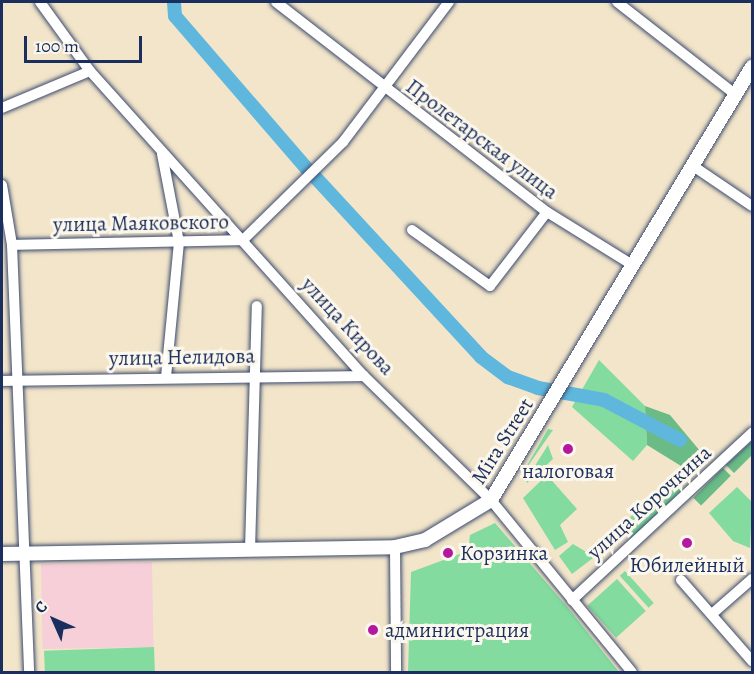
<!DOCTYPE html>
<html>
<head>
<meta charset="utf-8">
<style>
  body { margin:0 }
  #map { position:relative; width:754px; height:674px; overflow:hidden; background:#f2e5ca; font-family:Alegreya,serif }
  div>[style] { position:absolute }
  [style*='--x'] { left:calc(var(--x)*1px); top:calc(var(--y)*1px); width:calc(var(--w)*1px); rotate:calc(var(--a)*1deg) }
  .built>* { inset:0; background:#f6cfd8; transform-origin:0 0 }
  .green>* { inset:0; background:#83db9f; transform-origin:0 0 }
  .forest>* { inset:0; background:#6abb86; transform-origin:0 0 }
  .river>* { height:14px; margin:-7px; padding:0 7px; transform-origin:7px; border-radius:7px; background:#60b7dd }
  .roads { filter:drop-shadow(0 0 2px #3b4a6e) drop-shadow(0 0 2px #3b4a6e) }
  .minor>* { height:10px; margin:-5px; padding:0 5px; transform-origin:5px; border-radius:5px; background:#fff }
  .major>* { height:14px; margin:-7px; padding:0 7px; transform-origin:7px; border-radius:7px; background:#fff }
  .dots>* { width:16px; height:16px; translate:-50% -50%; box-sizing:border-box; border:3px solid #fbf7ec; border-radius:50% }
  span { translate:-50% -50%; white-space:nowrap; text-align:center; line-height:1.15; -webkit-text-stroke:6px #fbf7ec; paint-order:stroke }
  .street-label { font-size:21px; color:#1b2f5e }
  .poi-label { font-size:21px; color:#1b2f5e }
  .left { translate:0 -50%; text-align:left }
  .frame { position:absolute; inset:0; border:3px solid #1b2f5e; pointer-events:none }
  .north { position:absolute; left:24px; top:590px; width:60px; height:60px; -webkit-text-stroke:4px #fbf7ec; paint-order:stroke; rotate:315deg; font-size:16px; font-weight:700; line-height:24px; text-align:center; color:#1b2f5e }
  .north::after { content:''; display:block; margin:auto; width:21px; height:27px; background:#1b2f5e; clip-path:polygon(50% 0,100% 100%,50% 72%,0 100%) }
  .scale { position:absolute; left:24px; top:36px; width:118px; height:27px; box-sizing:border-box; border:3px solid #1b2f5e; border-top:0; padding-left:8px; font-size:18px; line-height:21px; white-space:nowrap; color:#1b2f5e; -webkit-text-stroke:4px #fbf7ec; paint-order:stroke }
</style>
</head>
<body>
<div id="map">
  <div class="built">
    <i style="left:152px;top:562px;width:85px;height:111px;rotate:89deg"></i>
  </div>
  <div class="green">
    <i style="clip-path:polygon(599px 360px,645px 406px,647px 445px,633px 461px,572px 407px)"></i>
    <i style="clip-path:polygon(548px 429px,553px 430px,521px 476px)"></i>
    <i style="clip-path:polygon(548px 445px,553px 459px,527px 483px,526px 480px)"></i>
    <i style="clip-path:polygon(681px 474px,683px 489px,631px 539px,616px 529px)"></i>
    <i style="clip-path:polygon(547px 475px,577px 509px,560px 525px,568px 542px,555px 550px,523px 498px)"></i>
    <i style="clip-path:polygon(737px 487px,752px 502px,750px 548px,733px 541px,709px 513px)"></i>
    <i style="clip-path:polygon(495px 523px,569px 609px,619px 672px,408px 672px,411px 572px,468px 551px,470px 535px)"></i>
    <i style="clip-path:polygon(610px 537px,614px 542px,572px 574px,559px 556px,573px 544px,588px 553px)"></i>
    <i style="left:625px;top:571px;width:43px;height:7px;rotate:48deg"></i>
    <i style="left:617px;top:579px;width:43px;height:40px;rotate:48deg"></i>
    <i style="left:154px;top:647px;width:25px;height:110px;rotate:88deg"></i>
  </div>
  <div class="forest">
    <i style="clip-path:polygon(645px 406px,670px 415px,705px 457px,694px 474px,647px 445px)"></i>
    <i style="clip-path:polygon(752px 441px,752px 455px,734px 473px,726px 465px)"></i>
    <i style="left:723px;top:468px;width:11px;height:42px;rotate:45deg"></i>
  </div>
  <div class="river">
    <i style="--x:174;--y:2;--w:14;--a:86"></i>
    <i style="--x:175;--y:16;--w:202;--a:49.2"></i>
    <i style="--x:316;--y:178;--w:243;--a:47.3"></i>
    <i style="--x:481;--y:357;--w:34;--a:37"></i>
    <i style="--x:508;--y:377;--w:32;--a:20"></i>
    <i style="--x:538;--y:388;--w:67;--a:10.3"></i>
    <i style="--x:604;--y:400;--w:86;--a:27.8"></i>
  </div>
  <div class="roads">
    <div class="minor">
      <i style="--x:40;--y:2;--w:85;--a:54.1"></i>
      <i style="--x:90;--y:71;--w:410;--a:48.1"></i>
      <i style="--x:364;--y:376;--w:177;--a:44.3"></i>
      <i style="--x:491;--y:500;--w:222;--a:50.7"></i>
      <i style="--x:276;--y:2;--w:343;--a:37.8"></i>
      <i style="--x:547;--y:212;--w:102;--a:31.8"></i>
      <i style="--x:617;--y:2;--w:151;--a:38"></i>
      <i style="--x:2;--y:108;--w:95;--a:-22.8"></i>
      <i style="--x:162;--y:154;--w:90;--a:79.1"></i>
      <i style="--x:179;--y:242;--w:136;--a:95.5"></i>
      <i style="--x:693;--y:166;--w:71;--a:34.1"></i>
      <i style="--x:2;--y:185;--w:61;--a:80.5"></i>
      <i style="--x:12;--y:245;--w:427;--a:87.7"></i>
      <i style="--x:412;--y:230;--w:96;--a:35.7"></i>
      <i style="--x:490;--y:286;--w:93;--a:-52.4"></i>
      <i style="--x:12;--y:245;--w:231;--a:-1.2"></i>
      <i style="--x:243;--y:240;--w:140;--a:-44.4"></i>
      <i style="--x:343;--y:142;--w:176;--a:-52.9"></i>
      <i style="--x:2;--y:381;--w:362;--a:-0.8"></i>
      <i style="--x:395;--y:547;--w:125;--a:89.5"></i>
      <i style="--x:250;--y:550;--w:244;--a:-88.4"></i>
      <i style="--x:681;--y:580;--w:108;--a:48.8"></i>
      <i style="--x:572;--y:600;--w:246;--a:-42.9"></i>
      <i style="--x:712;--y:614;--w:53;--a:-41.2"></i>
    </div>
    <div class="major">
      <i style="--x:2;--y:554;--w:393;--a:-1"></i>
      <i style="--x:395;--y:547;--w:31;--a:-13"></i>
      <i style="--x:425;--y:540;--w:77;--a:-31.2"></i>
      <i style="--x:491;--y:500;--w:506;--a:-58.92"></i>
    </div>
  </div>
  <div class="dots">
    <i style="left:568px;top:449px;background:#b5179e"></i>
    <i style="left:687px;top:543px;background:#b5179e"></i>
    <i style="left:448px;top:553px;background:#b5179e"></i>
    <i style="left:373px;top:630px;background:#b5179e"></i>
  </div>
  <div class="street-label">
    <span style="left:482px;top:139px;rotate:37deg">Пролетарская улица</span>
    <span style="left:141px;top:223px;rotate:-1deg">улица Маяковского</span>
    <span style="left:348px;top:326px;rotate:47deg">улица Кирова</span>
    <span style="left:182px;top:357px;rotate:-1deg">улица Нелидова</span>
    <span style="left:502px;top:441px;rotate:-58deg">Mira Street</span>
    <span style="left:649px;top:502px;rotate:-42deg">улица Корочкина</span>
  </div>
  <div class="poi-label">
    <span style="left:568px;top:471px">налоговая</span>
    <span class="left" style="left:460px;top:553px">Корзинка</span>
    <span style="left:687px;top:565px">Юбилейный</span>
    <span class="left" style="left:385px;top:630px">администрация</span>
  </div>
  <div class="frame"></div>
  <div class="north">С</div>
  <div class="scale">100 m</div>
</div>
</body>
</html>
